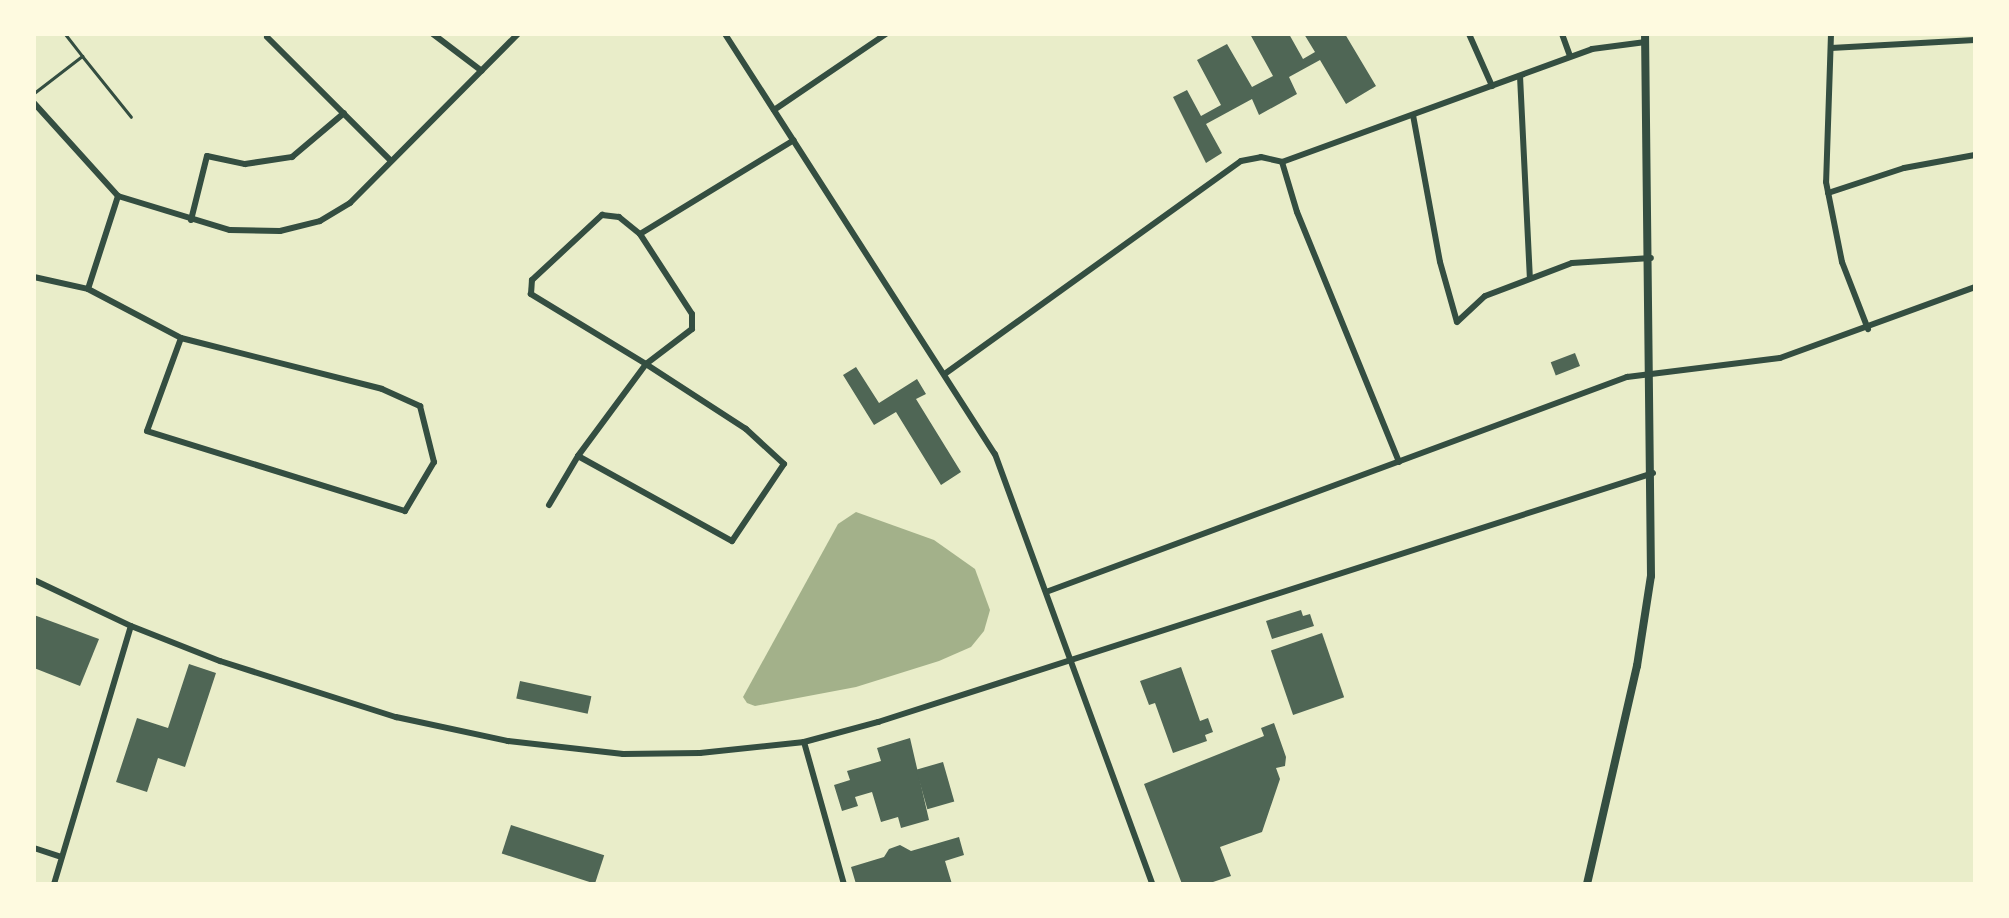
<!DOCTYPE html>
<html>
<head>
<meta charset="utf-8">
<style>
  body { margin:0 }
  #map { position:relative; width:2009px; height:918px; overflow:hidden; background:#e9edc9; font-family:"Nunito Sans",sans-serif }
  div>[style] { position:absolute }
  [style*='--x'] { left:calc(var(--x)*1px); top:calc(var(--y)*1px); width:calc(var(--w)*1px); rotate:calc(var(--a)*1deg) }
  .water>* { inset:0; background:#a3b18a }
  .building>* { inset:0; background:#4f6655; transform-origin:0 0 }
  .service>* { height:3px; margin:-1.5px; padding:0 1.5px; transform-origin:1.5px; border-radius:1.5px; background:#344e41 }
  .minor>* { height:6px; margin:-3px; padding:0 3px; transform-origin:3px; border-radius:3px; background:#344e41 }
  .tertiary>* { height:8px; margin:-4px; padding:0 4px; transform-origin:4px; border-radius:4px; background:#344e41 }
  span { translate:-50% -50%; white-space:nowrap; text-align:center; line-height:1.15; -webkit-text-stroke:6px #fefae0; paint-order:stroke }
  .frame { position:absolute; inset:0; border:36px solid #fefae0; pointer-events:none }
</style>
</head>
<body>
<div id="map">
  <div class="water">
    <i style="clip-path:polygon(856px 512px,934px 540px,975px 569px,990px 610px,984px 631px,971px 647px,939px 661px,856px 687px,755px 706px,747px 703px,743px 697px,838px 524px)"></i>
  </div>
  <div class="building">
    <i style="clip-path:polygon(1250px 34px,1289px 34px,1303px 59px,1315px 52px,1304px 34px,1345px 34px,1376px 86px,1346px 104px,1320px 60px,1289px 77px,1297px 94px,1259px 115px,1252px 99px,1206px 124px,1222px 153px,1206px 163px,1173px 97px,1187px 90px,1201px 116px,1221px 105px,1197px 60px,1227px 44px,1252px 87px,1273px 76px)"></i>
    <i style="left:1575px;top:353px;width:14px;height:26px;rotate:69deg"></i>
    <i style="clip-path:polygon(856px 367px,879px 403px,917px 379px,926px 394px,916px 399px,961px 472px,941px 485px,896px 412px,874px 425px,843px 375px)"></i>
    <i style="clip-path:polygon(1301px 610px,1303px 616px,1310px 614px,1314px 626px,1272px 639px,1266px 621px)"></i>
    <i style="clip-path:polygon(34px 615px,99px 639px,80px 686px,34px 668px)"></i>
    <i style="left:1322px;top:633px;width:68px;height:54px;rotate:71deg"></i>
    <i style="clip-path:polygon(189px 664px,216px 673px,185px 767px,158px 758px,147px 792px,116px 782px,137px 718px,168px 728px)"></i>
    <i style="clip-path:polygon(1181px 667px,1200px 721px,1208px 718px,1213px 732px,1205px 735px,1207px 741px,1173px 753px,1155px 703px,1149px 705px,1140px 681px)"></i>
    <i style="left:520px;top:681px;width:73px;height:18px;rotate:12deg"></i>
    <i style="clip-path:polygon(1274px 723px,1286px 757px,1285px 766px,1276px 768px,1280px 779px,1262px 832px,1220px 847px,1231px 876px,1207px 884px,1182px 884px,1144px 784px,1264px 736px,1261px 728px)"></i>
    <i style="clip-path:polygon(910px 738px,929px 820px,901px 828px,898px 817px,881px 822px,872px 792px,855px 797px,858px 806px,842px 811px,834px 785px,850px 780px,847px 771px,881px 761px,877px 748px)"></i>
    <i style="left:943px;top:762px;width:41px;height:28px;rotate:74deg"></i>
    <i style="left:511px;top:825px;width:98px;height:30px;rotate:18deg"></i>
    <i style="clip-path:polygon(959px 837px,964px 855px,945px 861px,952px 884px,856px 884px,851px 867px,884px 857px,889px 849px,900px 845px,911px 851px)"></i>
  </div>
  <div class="service">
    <i style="--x:65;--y:34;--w:28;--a:52"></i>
    <i style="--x:34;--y:93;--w:61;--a:-37.6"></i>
    <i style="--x:82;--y:56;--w:78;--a:51.2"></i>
  </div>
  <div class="minor">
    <i style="--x:433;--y:34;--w:61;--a:37.1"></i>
    <i style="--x:725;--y:34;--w:499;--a:57.3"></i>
    <i style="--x:995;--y:454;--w:458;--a:69.9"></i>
    <i style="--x:1469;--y:34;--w:57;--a:66.1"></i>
    <i style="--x:1562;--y:34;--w:23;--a:70"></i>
    <i style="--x:1831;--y:34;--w:148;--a:91.9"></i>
    <i style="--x:1826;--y:182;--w:82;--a:78.7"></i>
    <i style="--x:1842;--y:262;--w:72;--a:68.8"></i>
    <i style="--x:267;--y:37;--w:175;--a:45"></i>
    <i style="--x:1831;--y:48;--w:144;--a:-3.2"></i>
    <i style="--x:1520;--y:76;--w:202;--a:87.2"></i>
    <i style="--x:34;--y:103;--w:125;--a:47.9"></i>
    <i style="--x:118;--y:196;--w:117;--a:16.9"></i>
    <i style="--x:230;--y:230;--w:50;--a:1.1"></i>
    <i style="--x:280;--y:231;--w:41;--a:-14"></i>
    <i style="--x:320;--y:221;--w:35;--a:-31"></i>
    <i style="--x:350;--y:203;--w:238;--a:-45.2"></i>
    <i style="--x:774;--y:110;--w:135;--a:-34.2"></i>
    <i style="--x:1413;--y:115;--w:149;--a:79.6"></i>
    <i style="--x:1440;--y:262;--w:62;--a:74.2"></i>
    <i style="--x:1457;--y:322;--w:38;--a:-43"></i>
    <i style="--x:1485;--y:296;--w:93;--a:-20.8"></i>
    <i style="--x:1572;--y:263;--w:79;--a:-3.6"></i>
    <i style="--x:1282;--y:162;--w:52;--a:73.3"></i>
    <i style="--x:1297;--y:212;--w:270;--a:67.8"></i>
    <i style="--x:1828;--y:193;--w:80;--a:-18.2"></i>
    <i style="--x:1904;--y:168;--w:72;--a:-10.4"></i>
    <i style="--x:191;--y:220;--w:66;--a:-76"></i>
    <i style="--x:207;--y:156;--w:39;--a:12"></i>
    <i style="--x:245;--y:164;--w:48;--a:-8.5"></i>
    <i style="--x:292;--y:157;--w:68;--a:-40.2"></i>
    <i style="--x:640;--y:234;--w:95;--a:57"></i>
    <i style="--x:692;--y:314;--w:15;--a:90"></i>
    <i style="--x:692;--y:329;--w:58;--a:142.7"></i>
    <i style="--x:646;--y:364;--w:135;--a:-148.7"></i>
    <i style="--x:531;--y:294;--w:14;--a:-86"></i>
    <i style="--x:532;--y:280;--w:96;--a:-42.9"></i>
    <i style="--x:602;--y:215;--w:17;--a:7"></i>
    <i style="--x:619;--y:217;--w:27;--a:39"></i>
    <i style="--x:640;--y:234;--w:180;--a:-31.4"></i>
    <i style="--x:34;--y:277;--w:55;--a:12.5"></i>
    <i style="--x:88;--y:289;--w:105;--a:27.8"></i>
    <i style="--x:181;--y:338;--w:207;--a:14.2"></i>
    <i style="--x:382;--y:389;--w:42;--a:24.1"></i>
    <i style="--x:420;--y:406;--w:58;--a:76"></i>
    <i style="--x:434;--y:462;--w:57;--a:120.6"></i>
    <i style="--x:405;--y:511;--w:270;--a:-162.8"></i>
    <i style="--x:147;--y:431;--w:99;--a:-69.9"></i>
    <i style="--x:88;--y:289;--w:98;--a:-72.1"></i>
    <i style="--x:946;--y:373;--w:363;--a:-35.7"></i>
    <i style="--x:1241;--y:161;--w:20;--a:-11"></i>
    <i style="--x:1261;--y:157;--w:22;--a:13"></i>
    <i style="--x:1282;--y:162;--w:330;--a:-20"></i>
    <i style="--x:1592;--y:49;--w:54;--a:-7.4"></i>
    <i style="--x:549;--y:505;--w:57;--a:-59.4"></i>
    <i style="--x:578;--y:456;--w:176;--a:28.9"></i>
    <i style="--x:732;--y:541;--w:93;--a:-56"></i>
    <i style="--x:784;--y:464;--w:52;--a:-137.4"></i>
    <i style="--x:746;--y:429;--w:119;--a:-147"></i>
    <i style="--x:646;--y:364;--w:114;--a:126.5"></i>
    <i style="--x:34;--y:580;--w:107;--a:25.4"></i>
    <i style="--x:131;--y:626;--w:96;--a:21.5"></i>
    <i style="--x:220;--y:661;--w:185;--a:17.7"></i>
    <i style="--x:396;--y:717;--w:115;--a:12.1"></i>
    <i style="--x:508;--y:741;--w:116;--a:6.4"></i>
    <i style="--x:623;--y:754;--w:77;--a:-0.7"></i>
    <i style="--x:700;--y:753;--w:105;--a:-6"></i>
    <i style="--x:804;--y:742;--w:77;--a:-15.1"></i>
    <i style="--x:878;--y:722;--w:814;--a:-17.81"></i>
    <i style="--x:1046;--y:592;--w:620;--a:-20.31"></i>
    <i style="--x:1627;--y:377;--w:154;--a:-7.1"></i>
    <i style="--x:1780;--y:358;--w:208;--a:-20"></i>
    <i style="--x:804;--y:742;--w:148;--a:74.3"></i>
    <i style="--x:34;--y:848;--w:26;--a:18"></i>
    <i style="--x:54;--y:884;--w:269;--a:-73.4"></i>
  </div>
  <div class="tertiary">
    <i style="--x:1587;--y:884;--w:224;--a:-77.1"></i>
    <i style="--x:1637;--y:666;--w:91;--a:-81.2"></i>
    <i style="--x:1651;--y:576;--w:542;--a:-90.63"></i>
  </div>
  <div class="frame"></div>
</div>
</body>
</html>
